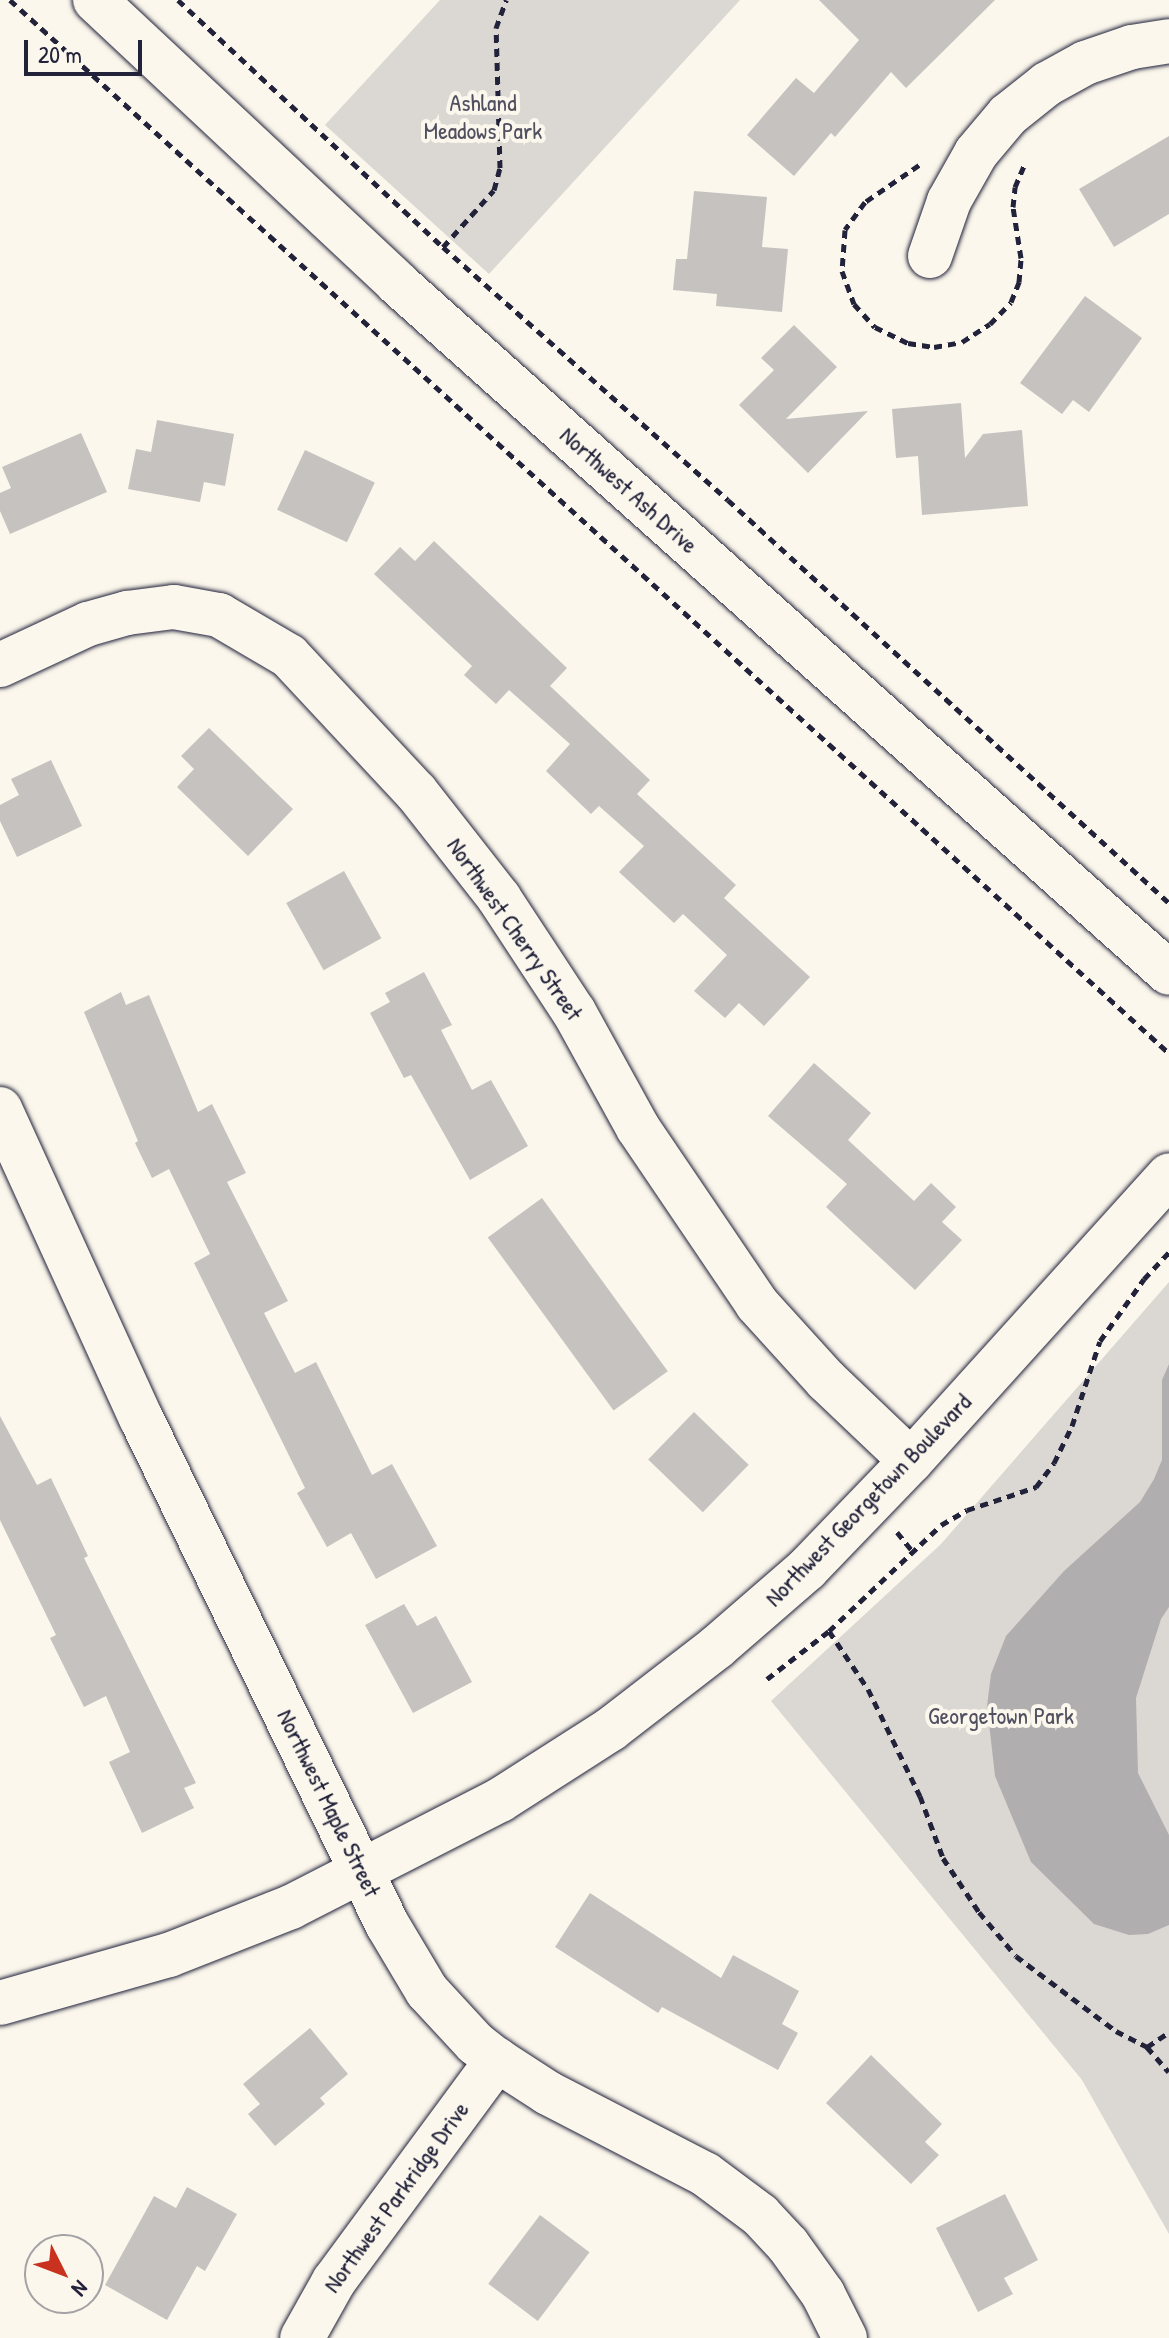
<!DOCTYPE html>
<html>
<head>
<meta charset="utf-8">
<style>
  body { margin:0 }
  #map { position:relative; width:1169px; height:2338px; overflow:hidden; background:#fbf7ec; font-family:"Patrick Hand",sans-serif }
  div>[style] { position:absolute }
  [style*='--x'] { left:calc(var(--x)*1px); top:calc(var(--y)*1px); width:calc(var(--w)*1px); rotate:calc(var(--a)*1deg) }
  .green>* { inset:0; background:#dbd8d3 }
  .water>* { inset:0; background:#b1aeb0 }
  .building>* { inset:0; background:#c6c2c0; transform-origin:0 0 }
  .path>* { height:5px; margin-top:-2.5px; transform-origin:0; background:repeating-linear-gradient(90deg,#22223b 0 8px,transparent 0 14px) }
  .roads { filter:drop-shadow(0 0 2px #22223b) drop-shadow(0 0 2px #22223b) }
  .street>* { height:44px; margin:-22px; padding:0 22px; transform-origin:22px; border-radius:22px; background:#fbf7ec }
  .secondary>* { height:44px; margin:-22px; padding:0 22px; transform-origin:22px; border-radius:22px; background:#fbf7ec }
  span { translate:-50% -50%; white-space:nowrap; text-align:center; line-height:1.15; -webkit-text-stroke:8px #fbf7ec; paint-order:stroke }
  .park-label { font-size:24px; color:#505061 }
  .street-label { font-size:24px; color:#22223b }
  .north { position:absolute; left:24px; top:2234px; width:80px; height:80px; box-sizing:border-box; background:#fbf7ec; border:2px solid #a4a2a5; border-radius:50%; rotate:132deg; font-size:22px; font-weight:700; line-height:32px; text-align:center; color:#22223b }
  .north::after { content:''; display:block; margin:auto; width:28px; height:36px; background:#c8321e; clip-path:polygon(50% 0,100% 100%,50% 72%,0 100%) }
  .scale { position:absolute; left:24px; top:40px; width:118px; height:36px; box-sizing:border-box; border:4px solid #22223b; border-top:0; padding-left:10px; font-size:24px; line-height:28px; white-space:nowrap; color:#22223b; -webkit-text-stroke:6px #fbf7ec; paint-order:stroke }
</style>
</head>
<body>
<div id="map">
  <div class="green">
    <i style="clip-path:polygon(440px 0,740px 0,489px 274px,325px 125px)"></i>
    <i style="clip-path:polygon(1169px 1282px,1169px 2234px,1082px 2080px,771px 1701px,941px 1544px)"></i>
  </div>
  <div class="water">
    <i style="clip-path:polygon(1169px 1364px,1169px 1607px,1161px 1619px,1136px 1698px,1138px 1773px,1169px 1835px,1169px 1925px,1148px 1934px,1129px 1935px,1094px 1924px,1031px 1862px,995px 1776px,987px 1706px,991px 1674px,1006px 1636px,1064px 1571px,1140px 1502px,1154px 1479px,1162px 1460px,1162px 1380px)"></i>
  </div>
  <div class="building">
    <i style="clip-path:polygon(819px 0,995px 0,906px 88px,891px 72px,835px 137px,831px 133px,794px 176px,747px 135px,796px 78px,814px 93px,859px 40px)"></i>
    <i style="clip-path:polygon(1169px 136px,1169px 214px,1114px 247px,1079px 189px)"></i>
    <i style="clip-path:polygon(694px 191px,767px 197px,762px 247px,788px 249px,782px 312px,716px 306px,717px 294px,673px 290px,676px 259px,687px 259px)"></i>
    <i style="clip-path:polygon(1085px 296px,1142px 338px,1089px 412px,1073px 400px,1062px 414px,1020px 383px)"></i>
    <i style="clip-path:polygon(794px 325px,837px 367px,786px 419px,868px 411px,808px 473px,739px 405px,774px 370px,761px 358px)"></i>
    <i style="clip-path:polygon(961px 403px,965px 458px,983px 434px,1022px 430px,1028px 506px,922px 515px,918px 456px,896px 458px,892px 409px)"></i>
    <i style="clip-path:polygon(157px 420px,234px 434px,225px 486px,204px 482px,200px 502px,128px 489px,136px 449px,151px 452px)"></i>
    <i style="clip-path:polygon(81px 433px,107px 492px,10px 534px,0 511px,0 493px,11px 488px,2px 467px)"></i>
    <i style="left:305px;top:450px;width:77px;height:66px;rotate:25deg"></i>
    <i style="clip-path:polygon(434px 541px,567px 668px,550px 686px,650px 780px,637px 794px,736px 885px,724px 898px,810px 977px,764px 1026px,739px 1003px,725px 1018px,694px 991px,727px 955px,683px 914px,674px 923px,619px 872px,644px 846px,599px 806px,591px 814px,546px 771px,570px 744px,509px 690px,496px 704px,464px 675px,472px 666px,374px 574px,400px 547px,415px 561px)"></i>
    <i style="clip-path:polygon(209px 728px,293px 809px,248px 856px,177px 787px,194px 769px,181px 756px)"></i>
    <i style="clip-path:polygon(51px 760px,82px 826px,17px 857px,0 821px,0 805px,19px 795px,11px 779px)"></i>
    <i style="left:344px;top:871px;width:77px;height:66px;rotate:61deg"></i>
    <i style="clip-path:polygon(424px 972px,452px 1025px,441px 1030px,472px 1090px,491px 1080px,528px 1146px,470px 1180px,411px 1075px,404px 1078px,370px 1013px,390px 1002px,385px 993px)"></i>
    <i style="clip-path:polygon(121px 992px,126px 1005px,149px 995px,198px 1112px,212px 1104px,246px 1173px,227px 1182px,288px 1301px,264px 1313px,295px 1373px,316px 1362px,372px 1475px,392px 1464px,437px 1546px,376px 1579px,351px 1533px,327px 1547px,297px 1493px,305px 1488px,194px 1263px,210px 1254px,169px 1169px,152px 1178px,135px 1143px,138px 1141px,84px 1012px)"></i>
    <i style="clip-path:polygon(814px 1063px,871px 1113px,848px 1140px,914px 1201px,931px 1183px,956px 1207px,942px 1222px,962px 1240px,915px 1290px,826px 1207px,847px 1184px,768px 1116px)"></i>
    <i style="left:542px;top:1198px;width:214px;height:67px;rotate:54deg"></i>
    <i style="left:694px;top:1412px;width:76px;height:66px;rotate:44deg"></i>
    <i style="clip-path:polygon(0 1416px,37px 1485px,51px 1478px,88px 1556px,84px 1558px,196px 1783px,184px 1788px,194px 1808px,142px 1833px,109px 1762px,130px 1752px,106px 1696px,84px 1707px,50px 1638px,56px 1635px,0 1520px)"></i>
    <i style="clip-path:polygon(404px 1604px,417px 1626px,436px 1616px,472px 1682px,413px 1713px,365px 1625px)"></i>
    <i style="clip-path:polygon(590px 1893px,721px 1978px,733px 1955px,799px 1991px,782px 2024px,798px 2033px,778px 2070px,662px 2007px,658px 2013px,555px 1947px)"></i>
    <i style="clip-path:polygon(310px 2028px,348px 2074px,320px 2098px,325px 2104px,275px 2146px,248px 2114px,260px 2104px,243px 2084px)"></i>
    <i style="clip-path:polygon(871px 2055px,942px 2124px,925px 2142px,939px 2155px,911px 2184px,826px 2103px)"></i>
    <i style="clip-path:polygon(187px 2187px,237px 2214px,205px 2271px,197px 2266px,167px 2320px,105px 2285px,154px 2196px,176px 2208px)"></i>
    <i style="clip-path:polygon(1005px 2194px,1038px 2260px,1004px 2278px,1013px 2294px,978px 2312px,936px 2228px)"></i>
    <i style="left:540px;top:2215px;width:62px;height:86px;rotate:37deg"></i>
  </div>
  <div class="path">
    <i style="--x:10;--y:0;--w:1566;--a:42.26"></i>
    <i style="--x:178;--y:0;--w:362;--a:43"></i>
    <i style="--x:443;--y:247;--w:381;--a:41.6"></i>
    <i style="--x:728;--y:500;--w:597;--a:42.42"></i>
    <i style="--x:919;--y:165;--w:65;--a:145.6"></i>
    <i style="--x:865;--y:202;--w:34;--a:126"></i>
    <i style="--x:845;--y:230;--w:41;--a:94.2"></i>
    <i style="--x:842;--y:271;--w:35;--a:70"></i>
    <i style="--x:854;--y:304;--w:31;--a:48"></i>
    <i style="--x:875;--y:327;--w:37;--a:26"></i>
    <i style="--x:908;--y:343;--w:26;--a:9"></i>
    <i style="--x:934;--y:347;--w:28;--a:-10"></i>
    <i style="--x:962;--y:342;--w:33;--a:-33"></i>
    <i style="--x:990;--y:324;--w:30;--a:-46"></i>
    <i style="--x:1011;--y:302;--w:22;--a:-68"></i>
    <i style="--x:1019;--y:282;--w:24;--a:-85"></i>
    <i style="--x:1021;--y:258;--w:52;--a:-98.9"></i>
    <i style="--x:1013;--y:207;--w:20;--a:-84"></i>
    <i style="--x:1015;--y:187;--w:26;--a:-67"></i>
    <i style="--x:443;--y:247;--w:76;--a:-48.2"></i>
    <i style="--x:494;--y:190;--w:23;--a:-75"></i>
    <i style="--x:500;--y:168;--w:140;--a:-91.6"></i>
    <i style="--x:496;--y:28;--w:30;--a:-70"></i>
    <i style="--x:897;--y:1532;--w:26;--a:51"></i>
    <i style="--x:829;--y:1631;--w:70;--a:56.1"></i>
    <i style="--x:868;--y:1689;--w:119;--a:64.1"></i>
    <i style="--x:920;--y:1796;--w:66;--a:69.6"></i>
    <i style="--x:943;--y:1858;--w:65;--a:56.3"></i>
    <i style="--x:979;--y:1912;--w:57;--a:49.9"></i>
    <i style="--x:1016;--y:1956;--w:125;--a:36.9"></i>
    <i style="--x:1116;--y:2031;--w:35;--a:27"></i>
    <i style="--x:1147;--y:2047;--w:33;--a:49"></i>
    <i style="--x:767;--y:1679;--w:78;--a:-37.7"></i>
    <i style="--x:829;--y:1631;--w:154;--a:-43.4"></i>
    <i style="--x:941;--y:1525;--w:30;--a:-30"></i>
    <i style="--x:967;--y:1510;--w:73;--a:-18.4"></i>
    <i style="--x:1036;--y:1487;--w:30;--a:-53"></i>
    <i style="--x:1054;--y:1463;--w:41;--a:-64.1"></i>
    <i style="--x:1072;--y:1426;--w:89;--a:-71.8"></i>
    <i style="--x:1100;--y:1341;--w:76;--a:-54.6"></i>
    <i style="--x:1144;--y:1279;--w:37;--a:-47"></i>
    <i style="--x:1147;--y:2047;--w:27;--a:-34"></i>
  </div>
  <div class="roads">
    <div class="street">
      <i style="--x:930;--y:256;--w:58;--a:-70.9"></i>
      <i style="--x:949;--y:201;--w:55;--a:-60.6"></i>
      <i style="--x:976;--y:153;--w:50;--a:-49.9"></i>
      <i style="--x:1008;--y:115;--w:50;--a:-38.5"></i>
      <i style="--x:1047;--y:84;--w:43;--a:-28.9"></i>
      <i style="--x:1085;--y:63;--w:50;--a:-18.8"></i>
      <i style="--x:1132;--y:47;--w:37;--a:-9"></i>
      <i style="--x:0;--y:665;--w:97;--a:-25"></i>
      <i style="--x:88;--y:624;--w:41;--a:-15.8"></i>
      <i style="--x:127;--y:613;--w:47;--a:-7.3"></i>
      <i style="--x:174;--y:607;--w:46;--a:10.1"></i>
      <i style="--x:219;--y:615;--w:81;--a:30.4"></i>
      <i style="--x:289;--y:656;--w:186;--a:47"></i>
      <i style="--x:416;--y:792;--w:135;--a:51.9"></i>
      <i style="--x:499;--y:898;--w:136;--a:56.7"></i>
      <i style="--x:574;--y:1012;--w:132;--a:61.1"></i>
      <i style="--x:638;--y:1128;--w:212;--a:55.9"></i>
      <i style="--x:757;--y:1304;--w:103;--a:47.8"></i>
      <i style="--x:826;--y:1380;--w:117;--a:43.6"></i>
      <i style="--x:0;--y:1109;--w:340;--a:65.5"></i>
      <i style="--x:141;--y:1418;--w:563;--a:64.07"></i>
      <i style="--x:387;--y:1924;--w:78;--a:59.2"></i>
      <i style="--x:427;--y:1991;--w:71;--a:47.3"></i>
      <i style="--x:475;--y:2043;--w:28;--a:38"></i>
      <i style="--x:497;--y:2060;--w:61;--a:32.9"></i>
      <i style="--x:548;--y:2093;--w:177;--a:27.3"></i>
      <i style="--x:705;--y:2174;--w:69;--a:36.7"></i>
      <i style="--x:760;--y:2215;--w:41;--a:47"></i>
      <i style="--x:788;--y:2245;--w:60;--a:54.5"></i>
      <i style="--x:823;--y:2294;--w:49;--a:63.4"></i>
      <i style="--x:302;--y:2338;--w:65;--a:-60.7"></i>
      <i style="--x:334;--y:2281;--w:275;--a:-53.6"></i>
    </div>
    <div class="secondary">
      <i style="--x:95;--y:0;--w:414;--a:43.1"></i>
      <i style="--x:397;--y:283;--w:1035;--a:41.79"></i>
      <i style="--x:0;--y:2003;--w:176;--a:-15.9"></i>
      <i style="--x:169;--y:1955;--w:131;--a:-21.5"></i>
      <i style="--x:291;--y:1907;--w:235;--a:-27.1"></i>
      <i style="--x:500;--y:1800;--w:132;--a:-32.6"></i>
      <i style="--x:611;--y:1729;--w:134;--a:-37.7"></i>
      <i style="--x:717;--y:1647;--w:119;--a:-40.9"></i>
      <i style="--x:807;--y:1569;--w:150;--a:-46.1"></i>
      <i style="--x:911;--y:1461;--w:385;--a:-47.9"></i>
    </div>
  </div>
  <div class="park-label">
    <span style="left:483px;top:117px">Ashland<br>Meadows Park</span>
    <span style="left:1001px;top:1716px">Georgetown Park</span>
  </div>
  <div class="street-label">
    <span style="left:629px;top:490px;rotate:42deg">Northwest Ash Drive</span>
    <span style="left:515px;top:929px;rotate:55deg">Northwest Cherry Street</span>
    <span style="left:868px;top:1500px;rotate:-46deg">Northwest Georgetown Boulevard</span>
    <span style="left:329px;top:1803px;rotate:64deg">Northwest Maple Street</span>
    <span style="left:396px;top:2197px;rotate:-54deg">Northwest Parkridge Drive</span>
  </div>
  <div class="north">N</div>
  <div class="scale">20 m</div>
</div>
</body>
</html>
